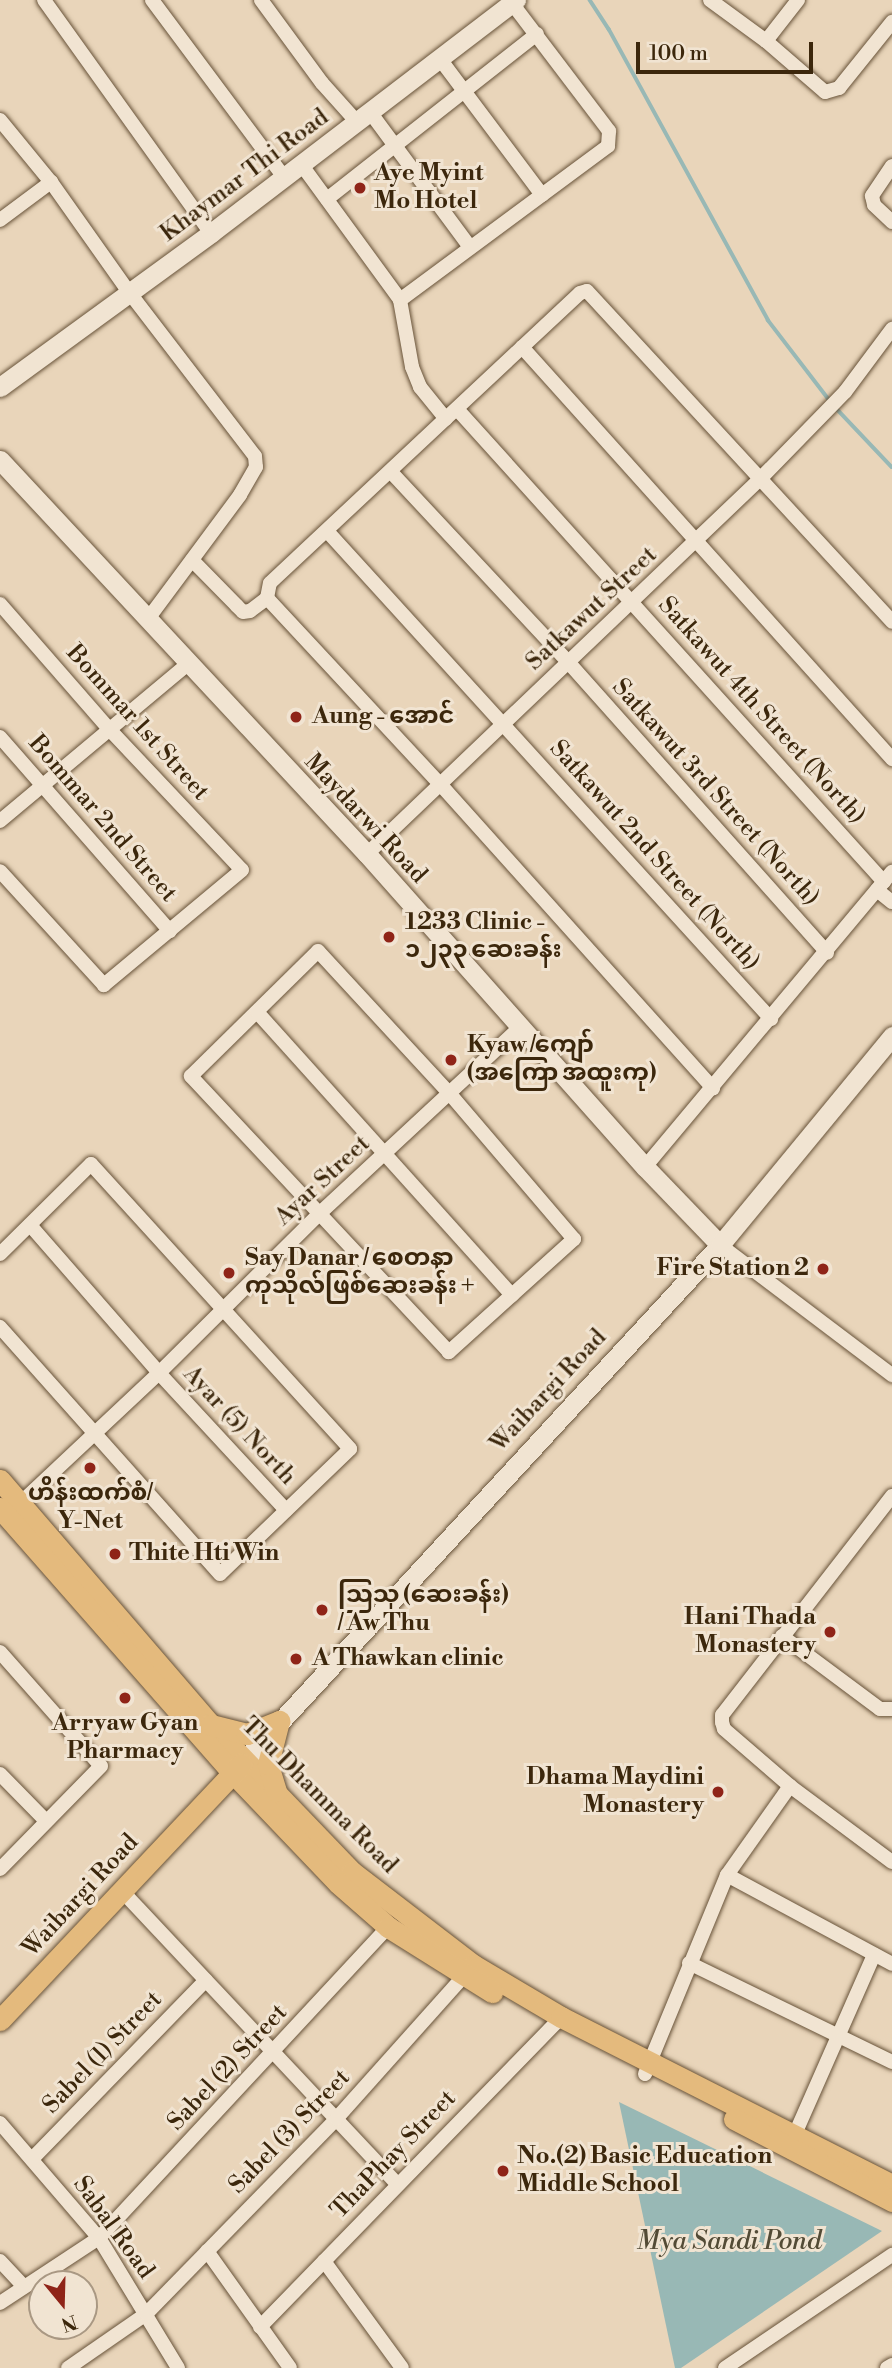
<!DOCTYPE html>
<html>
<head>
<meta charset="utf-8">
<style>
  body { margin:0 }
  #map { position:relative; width:892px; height:2368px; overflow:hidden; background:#e9d5ba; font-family:"Libre Bodoni","Noto Sans Myanmar",serif }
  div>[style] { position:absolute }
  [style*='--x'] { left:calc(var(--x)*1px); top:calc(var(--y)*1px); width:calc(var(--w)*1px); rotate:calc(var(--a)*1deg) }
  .water>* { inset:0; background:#98b8b5 }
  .stream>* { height:3.5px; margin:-1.75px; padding:0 1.75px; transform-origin:1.75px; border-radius:1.75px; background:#98b8b5 }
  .roads { filter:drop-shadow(0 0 2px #675238) drop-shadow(0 0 2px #675238) }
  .street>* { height:14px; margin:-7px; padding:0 7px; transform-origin:7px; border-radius:7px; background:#f1e4d2 }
  .secondary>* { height:19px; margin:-9.5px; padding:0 9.5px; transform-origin:9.5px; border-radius:9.5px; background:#f1e4d2 }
  .primary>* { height:21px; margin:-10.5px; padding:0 10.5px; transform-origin:10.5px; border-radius:10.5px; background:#e4ba7d }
  .dots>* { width:19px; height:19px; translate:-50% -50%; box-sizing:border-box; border:4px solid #f1e4d2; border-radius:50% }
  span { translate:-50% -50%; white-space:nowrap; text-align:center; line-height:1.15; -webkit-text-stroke:6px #f1e4d2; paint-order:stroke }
  .poi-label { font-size:24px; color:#3c270c; font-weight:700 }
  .left { translate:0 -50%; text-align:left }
  .right { translate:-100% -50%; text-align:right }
  .street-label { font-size:24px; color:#3c270c }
  .water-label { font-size:26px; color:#534b36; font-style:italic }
  .north { position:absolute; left:28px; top:2270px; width:70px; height:70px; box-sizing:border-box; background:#f1e4d2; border:2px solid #a99883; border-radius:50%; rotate:161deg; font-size:19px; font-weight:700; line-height:28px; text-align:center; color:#3c270c }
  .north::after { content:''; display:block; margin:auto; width:24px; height:32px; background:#8f2418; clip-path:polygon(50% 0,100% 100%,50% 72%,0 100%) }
  .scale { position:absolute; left:636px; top:42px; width:177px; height:32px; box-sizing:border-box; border:4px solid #3c270c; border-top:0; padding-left:9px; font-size:21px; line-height:24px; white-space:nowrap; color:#3c270c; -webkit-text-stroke:5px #f1e4d2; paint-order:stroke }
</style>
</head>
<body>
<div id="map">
  <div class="water">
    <i style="clip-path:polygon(619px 2102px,882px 2231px,681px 2368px,675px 2368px)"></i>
  </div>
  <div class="stream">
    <i style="--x:590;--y:0;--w:35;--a:57"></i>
    <i style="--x:609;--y:29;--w:332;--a:61.3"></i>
    <i style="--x:768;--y:320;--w:103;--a:52.5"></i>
    <i style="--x:836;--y:408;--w:81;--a:46.5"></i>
  </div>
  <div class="roads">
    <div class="street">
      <i style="--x:44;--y:0;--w:287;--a:54.4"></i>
      <i style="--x:152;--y:0;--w:221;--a:53.3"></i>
      <i style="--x:261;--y:0;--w:103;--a:53.7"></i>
      <i style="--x:322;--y:83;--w:52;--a:48.1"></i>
      <i style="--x:710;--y:0;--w:69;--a:36.2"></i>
      <i style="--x:766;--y:41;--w:78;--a:40.8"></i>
      <i style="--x:825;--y:92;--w:15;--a:-16"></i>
      <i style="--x:839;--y:88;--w:85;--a:-51.2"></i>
      <i style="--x:766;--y:41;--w:52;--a:-52"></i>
      <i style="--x:440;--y:59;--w:170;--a:53.1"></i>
      <i style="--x:370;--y:112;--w:167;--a:53.5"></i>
      <i style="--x:0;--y:120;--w:80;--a:50.6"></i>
      <i style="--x:51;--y:182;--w:135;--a:54.7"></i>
      <i style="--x:129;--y:292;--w:207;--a:52.5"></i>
      <i style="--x:255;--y:456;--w:11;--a:85"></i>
      <i style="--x:256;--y:467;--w:32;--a:120"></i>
      <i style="--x:240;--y:495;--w:154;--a:126.6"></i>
      <i style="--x:301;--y:164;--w:168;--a:53.9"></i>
      <i style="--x:400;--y:300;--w:68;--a:79.8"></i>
      <i style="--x:412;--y:367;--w:22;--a:68"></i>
      <i style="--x:420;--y:387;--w:41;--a:50.9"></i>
      <i style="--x:892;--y:166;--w:36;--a:124"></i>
      <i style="--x:872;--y:196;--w:9;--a:77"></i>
      <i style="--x:874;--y:205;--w:25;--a:43"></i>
      <i style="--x:327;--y:199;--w:267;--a:-38.2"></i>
      <i style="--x:0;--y:220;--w:64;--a:-36.7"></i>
      <i style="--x:400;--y:300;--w:259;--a:-36.5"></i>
      <i style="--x:608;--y:146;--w:15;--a:-86"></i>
      <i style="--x:609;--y:131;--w:161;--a:-127.2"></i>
      <i style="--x:522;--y:347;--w:554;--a:48.07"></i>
      <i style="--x:457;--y:409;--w:637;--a:47.93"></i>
      <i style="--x:391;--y:472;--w:261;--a:47"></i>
      <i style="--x:569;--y:663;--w:388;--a:48.3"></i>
      <i style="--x:327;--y:531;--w:660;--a:47.7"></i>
      <i style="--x:192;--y:560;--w:64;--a:45.6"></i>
      <i style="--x:237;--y:606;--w:8;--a:45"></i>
      <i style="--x:243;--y:612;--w:7;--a:-8"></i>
      <i style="--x:250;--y:611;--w:21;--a:-37"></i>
      <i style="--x:267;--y:598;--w:15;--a:-79"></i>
      <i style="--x:270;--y:583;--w:424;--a:-43.1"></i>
      <i style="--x:580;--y:293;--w:7;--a:-16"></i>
      <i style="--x:587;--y:291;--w:450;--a:47.3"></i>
      <i style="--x:267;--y:598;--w:254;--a:47.1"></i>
      <i style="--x:440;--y:784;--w:409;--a:48.1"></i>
      <i style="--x:0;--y:604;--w:167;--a:48.9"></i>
      <i style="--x:110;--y:730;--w:192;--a:46.7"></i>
      <i style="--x:242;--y:870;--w:180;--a:140.2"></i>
      <i style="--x:104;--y:985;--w:154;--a:-132.4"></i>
      <i style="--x:0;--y:737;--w:258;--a:48.8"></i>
      <i style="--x:0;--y:821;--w:245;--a:-39.9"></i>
      <i style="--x:367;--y:854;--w:545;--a:-43.66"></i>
      <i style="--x:761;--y:478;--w:120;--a:-45.7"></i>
      <i style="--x:845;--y:392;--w:79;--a:-53.3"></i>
      <i style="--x:877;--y:890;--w:19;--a:39"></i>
      <i style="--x:318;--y:951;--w:195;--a:47.3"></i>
      <i style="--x:450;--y:1094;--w:191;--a:49.5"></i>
      <i style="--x:574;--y:1239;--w:169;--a:137.9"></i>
      <i style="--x:449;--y:1352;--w:378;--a:-133.1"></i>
      <i style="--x:191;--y:1076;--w:178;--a:-44.5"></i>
      <i style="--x:257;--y:1012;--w:381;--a:48"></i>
      <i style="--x:645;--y:1167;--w:385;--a:-50.1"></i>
      <i style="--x:30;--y:1225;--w:196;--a:48.9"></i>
      <i style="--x:159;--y:1373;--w:187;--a:47.2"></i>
      <i style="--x:720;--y:1245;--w:216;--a:37.1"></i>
      <i style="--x:0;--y:1254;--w:128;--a:-44.7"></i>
      <i style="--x:91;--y:1164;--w:385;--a:47.7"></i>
      <i style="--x:350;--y:1449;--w:180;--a:136.1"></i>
      <i style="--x:220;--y:1574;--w:331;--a:-131.7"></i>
      <i style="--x:892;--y:1496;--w:277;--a:127.8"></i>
      <i style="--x:722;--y:1715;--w:7;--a:90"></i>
      <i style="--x:722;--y:1722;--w:7;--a:74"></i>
      <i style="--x:724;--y:1729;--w:87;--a:40.8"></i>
      <i style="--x:790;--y:1786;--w:127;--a:36.7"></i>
      <i style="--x:14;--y:1509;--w:199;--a:-43.2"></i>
      <i style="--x:159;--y:1373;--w:226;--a:-44.8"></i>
      <i style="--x:319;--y:1214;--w:275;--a:-42.9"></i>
      <i style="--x:782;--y:1636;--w:122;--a:36.7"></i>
      <i style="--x:880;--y:1709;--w:12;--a:0"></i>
      <i style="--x:0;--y:1652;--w:152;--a:48.5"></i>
      <i style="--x:101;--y:1766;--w:144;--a:134.4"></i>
      <i style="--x:0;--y:1774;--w:66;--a:45.6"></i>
      <i style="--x:727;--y:1875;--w:187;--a:28.3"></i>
      <i style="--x:122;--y:1891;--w:402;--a:46.8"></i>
      <i style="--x:689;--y:1963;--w:226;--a:26"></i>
      <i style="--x:645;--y:2074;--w:215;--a:-67.6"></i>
      <i style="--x:727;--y:1875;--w:109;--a:-54.7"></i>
      <i style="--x:0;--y:2123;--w:152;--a:49.3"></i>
      <i style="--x:99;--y:2238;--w:152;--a:58.7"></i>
      <i style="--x:795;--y:2134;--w:196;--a:-66.2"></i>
      <i style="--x:33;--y:2158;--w:248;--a:-45.8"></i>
      <i style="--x:207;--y:2251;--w:143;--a:54.6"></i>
      <i style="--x:0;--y:2261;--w:35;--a:47"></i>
      <i style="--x:324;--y:2261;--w:132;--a:53.9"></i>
      <i style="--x:0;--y:2303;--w:118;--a:-33.3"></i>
      <i style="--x:99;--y:2238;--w:425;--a:-47.1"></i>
      <i style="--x:260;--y:2327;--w:432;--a:-45.8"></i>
      <i style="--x:68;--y:2368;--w:95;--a:-34.7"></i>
      <i style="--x:146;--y:2314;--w:272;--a:-45.7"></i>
      <i style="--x:336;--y:2119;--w:191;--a:-48.2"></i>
      <i style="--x:725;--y:2368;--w:202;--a:-34.1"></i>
      <i style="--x:887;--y:2368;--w:6;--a:-31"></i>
    </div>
    <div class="secondary">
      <i style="--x:0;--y:387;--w:261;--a:-36.1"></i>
      <i style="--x:211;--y:233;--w:384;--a:-37.4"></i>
      <i style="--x:0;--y:460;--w:538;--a:47.03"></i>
      <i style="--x:367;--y:854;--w:419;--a:48.4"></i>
      <i style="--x:645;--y:1167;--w:108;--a:46.1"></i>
      <i style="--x:244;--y:1761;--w:702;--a:-47.31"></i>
      <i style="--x:720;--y:1245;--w:271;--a:-50.5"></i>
    </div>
    <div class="primary">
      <i style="--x:0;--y:1480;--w:322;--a:49.3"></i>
      <i style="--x:210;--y:1724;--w:205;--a:46.2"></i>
      <i style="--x:352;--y:1872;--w:153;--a:37.5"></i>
      <i style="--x:473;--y:1965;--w:102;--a:30.6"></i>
      <i style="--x:561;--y:2017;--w:371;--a:26.9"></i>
      <i style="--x:0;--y:1508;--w:353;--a:48.7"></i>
      <i style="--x:233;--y:1773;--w:152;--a:46.3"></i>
      <i style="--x:338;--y:1883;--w:67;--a:41.3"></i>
      <i style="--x:388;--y:1927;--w:123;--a:32"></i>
      <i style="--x:211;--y:1725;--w:37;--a:14"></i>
      <i style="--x:247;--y:1734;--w:35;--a:-22"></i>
      <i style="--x:276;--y:1791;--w:28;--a:-107"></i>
      <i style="--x:268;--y:1764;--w:44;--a:-75.7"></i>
      <i style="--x:0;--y:2020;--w:352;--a:-46.7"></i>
      <i style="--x:734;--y:2119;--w:178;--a:27.4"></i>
    </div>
  </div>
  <div class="dots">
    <i style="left:360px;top:188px;background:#8f2418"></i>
    <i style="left:296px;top:717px;background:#8f2418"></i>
    <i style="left:389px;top:937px;background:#8f2418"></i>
    <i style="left:451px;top:1060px;background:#8f2418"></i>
    <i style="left:823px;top:1269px;background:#8f2418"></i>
    <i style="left:229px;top:1273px;background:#8f2418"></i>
    <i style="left:90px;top:1468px;background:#8f2418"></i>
    <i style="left:115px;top:1554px;background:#8f2418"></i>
    <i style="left:322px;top:1610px;background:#8f2418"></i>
    <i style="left:830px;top:1632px;background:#8f2418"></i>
    <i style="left:296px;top:1659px;background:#8f2418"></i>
    <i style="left:125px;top:1698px;background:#8f2418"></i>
    <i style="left:718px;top:1792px;background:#8f2418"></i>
    <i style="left:503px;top:2171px;background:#8f2418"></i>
  </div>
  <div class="poi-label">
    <span class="left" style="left:374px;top:188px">Aye Myint<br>Mo Hotel</span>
    <span class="left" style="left:312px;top:717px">Aung - အောင်</span>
    <span class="left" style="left:405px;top:937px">1233 Clinic -<br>၁၂၃၃ ဆေးခန်း</span>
    <span class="left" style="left:467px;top:1060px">Kyaw /ကျော်<br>(အကြော အထူးကု)</span>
    <span class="left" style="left:245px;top:1273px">Say Danar / စေတနာ<br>ကုသိုလ်ဖြစ်ဆေးခန်း +</span>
    <span class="right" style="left:809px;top:1269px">Fire Station 2</span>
    <span style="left:90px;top:1508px">ဟိန်းထက်စံ/<br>Y-Net</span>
    <span class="left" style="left:129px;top:1554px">Thite Hti Win</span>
    <span class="left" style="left:338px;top:1610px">သြသု (ဆေးခန်း)<br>/ Aw Thu</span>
    <span class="right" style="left:816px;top:1632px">Hani Thada<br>Monastery</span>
    <span class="left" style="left:312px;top:1659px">A Thawkan clinic</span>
    <span style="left:125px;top:1738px">Arryaw Gyan<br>Pharmacy</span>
    <span class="right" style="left:704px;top:1792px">Dhama Maydini<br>Monastery</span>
    <span class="left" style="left:517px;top:2171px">No.(2) Basic Education<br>Middle School</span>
  </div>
  <div class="street-label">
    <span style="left:245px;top:176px;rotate:-37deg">Khaymar Thi Road</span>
    <span style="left:592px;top:609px;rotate:-43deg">Satkawut Street</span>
    <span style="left:761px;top:711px;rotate:48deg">Satkawut 4th Street (North)</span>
    <span style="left:137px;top:723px;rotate:48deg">Bommar 1st Street</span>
    <span style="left:715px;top:793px;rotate:48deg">Satkawut 3rd Street (North)</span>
    <span style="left:102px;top:819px;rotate:49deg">Bommar 2nd Street</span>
    <span style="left:365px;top:819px;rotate:47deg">Maydarwi Road</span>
    <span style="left:654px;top:856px;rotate:48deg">Satkawut 2nd Street (North)</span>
    <span style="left:323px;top:1181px;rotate:-43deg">Ayar Street</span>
    <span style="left:549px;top:1391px;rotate:-47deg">Waibargi Road</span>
    <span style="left:239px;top:1426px;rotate:47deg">Ayar (5) North</span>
    <span style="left:319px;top:1796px;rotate:45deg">Thu Dhamma Road</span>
    <span style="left:81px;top:1896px;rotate:-47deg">Waibargi Road</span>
    <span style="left:103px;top:2053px;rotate:-46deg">Sabel (1) Street</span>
    <span style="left:228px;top:2068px;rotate:-47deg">Sabel (2) Street</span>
    <span style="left:290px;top:2132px;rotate:-46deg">Sabel (3) Street</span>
    <span style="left:394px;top:2155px;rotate:-46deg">ThaPhay Street</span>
    <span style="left:113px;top:2228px;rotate:54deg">Sabal Road</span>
  </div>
  <div class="water-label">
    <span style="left:729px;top:2242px">Mya Sandi Pond</span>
  </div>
  <div class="north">N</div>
  <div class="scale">100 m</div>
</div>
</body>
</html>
